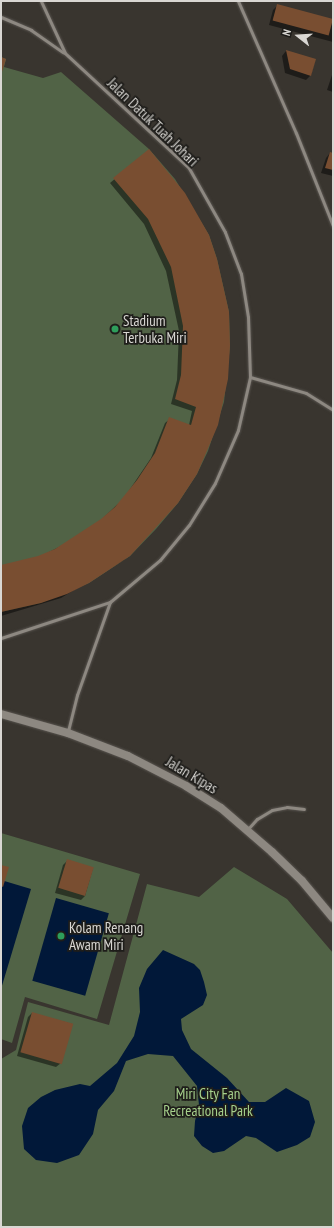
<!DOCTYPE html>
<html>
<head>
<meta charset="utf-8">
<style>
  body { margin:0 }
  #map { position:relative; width:334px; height:1228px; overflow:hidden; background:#39352f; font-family:"PT Sans Narrow",sans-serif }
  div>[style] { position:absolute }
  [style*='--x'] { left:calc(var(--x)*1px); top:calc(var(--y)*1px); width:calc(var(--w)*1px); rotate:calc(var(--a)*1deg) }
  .green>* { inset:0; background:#516346 }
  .water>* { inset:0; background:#011839; transform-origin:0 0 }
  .shadow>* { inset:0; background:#0007 }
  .building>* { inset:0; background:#794e31; transform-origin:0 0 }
  .roads { filter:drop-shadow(0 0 1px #58544f) drop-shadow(0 0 1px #58544f) }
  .service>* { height:3px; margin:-1.5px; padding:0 1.5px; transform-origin:1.5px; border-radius:1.5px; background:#8d8881 }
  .secondary>* { height:8px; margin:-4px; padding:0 4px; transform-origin:4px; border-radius:4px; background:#8d8881 }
  .dots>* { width:11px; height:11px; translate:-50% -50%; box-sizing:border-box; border:2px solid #1e1d1a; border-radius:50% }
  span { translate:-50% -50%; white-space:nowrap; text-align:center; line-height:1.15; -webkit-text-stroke:3.5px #1e1d1a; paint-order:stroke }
  .street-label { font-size:15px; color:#d9d7d3 }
  .poi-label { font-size:15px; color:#d9d7d3 }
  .left { translate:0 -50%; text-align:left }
  .park-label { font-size:15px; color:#a6d08c }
  .frame { position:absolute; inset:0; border:2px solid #d9d7d3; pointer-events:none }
  .north { position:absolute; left:278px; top:16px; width:40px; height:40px; -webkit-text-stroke:3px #1e1d1a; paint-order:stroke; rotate:287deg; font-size:11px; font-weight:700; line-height:16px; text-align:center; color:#d9d7d3 }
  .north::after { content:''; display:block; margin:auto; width:14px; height:18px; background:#d9d7d3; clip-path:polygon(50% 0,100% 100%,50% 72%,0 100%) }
</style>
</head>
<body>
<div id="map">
  <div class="green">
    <i style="clip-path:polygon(1px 57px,6px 59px,4px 67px,43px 78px,61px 72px,149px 149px,175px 179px,209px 235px,217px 259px,229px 312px,230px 346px,224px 402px,208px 451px,197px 474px,178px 503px,156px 529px,130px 556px,89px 583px,41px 603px,1px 612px)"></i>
    <i style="clip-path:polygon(1px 833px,140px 874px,97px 1019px,25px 997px,12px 1043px,1px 1039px)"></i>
    <i style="clip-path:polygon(234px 867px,287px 899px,333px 953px,333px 1227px,1px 1227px,1px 1059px,16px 1050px,28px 1002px,109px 1025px,147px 884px,199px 897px)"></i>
  </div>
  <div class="water">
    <i style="clip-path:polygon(1px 880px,31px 889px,1px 989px)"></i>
    <i style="left:56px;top:898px;width:55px;height:86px;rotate:16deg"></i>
    <i style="clip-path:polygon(163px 950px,194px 964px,200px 970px,204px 982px,207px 995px,203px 1005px,181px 1019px,182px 1030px,191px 1049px,227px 1078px,249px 1102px,265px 1102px,286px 1088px,309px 1101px,315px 1122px,310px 1137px,297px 1145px,277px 1152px,256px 1138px,246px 1136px,224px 1151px,213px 1153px,202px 1146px,194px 1136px,195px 1121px,199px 1105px,197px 1086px,173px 1056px,148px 1054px,126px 1061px,114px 1091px,98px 1110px,93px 1134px,79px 1155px,57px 1163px,36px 1160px,24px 1149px,22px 1126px,28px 1108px,41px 1097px,55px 1090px,80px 1084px,90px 1086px,117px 1063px,134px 1036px,140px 1012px,139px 988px,147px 969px)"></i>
  </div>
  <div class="shadow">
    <i style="clip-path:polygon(277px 6px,333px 20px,333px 42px,269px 25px,273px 10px)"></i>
    <i style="clip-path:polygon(286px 51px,315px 60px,311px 75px,306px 80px,285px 73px,282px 56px)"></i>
    <i style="clip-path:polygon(333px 72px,333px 92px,327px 90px)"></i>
    <i style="clip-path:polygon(148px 151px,227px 379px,217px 425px,177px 503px,124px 560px,61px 598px,1px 616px,1px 566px,39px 557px,67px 543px,101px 520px,124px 498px,151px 458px,165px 423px,170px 419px,189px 425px,192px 411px,171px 404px,177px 380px,179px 331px,166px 271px,144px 224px,110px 183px)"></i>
    <i style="clip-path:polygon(330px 153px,333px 154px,333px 176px,321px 173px,326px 158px)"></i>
    <i style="clip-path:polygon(67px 861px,93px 868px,85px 896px,81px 900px,55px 893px,63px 865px)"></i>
    <i style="clip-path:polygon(32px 1013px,72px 1024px,61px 1063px,56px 1067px,17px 1056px,28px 1017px)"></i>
  </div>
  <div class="building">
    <i style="left:277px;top:4px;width:58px;height:17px;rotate:15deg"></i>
    <i style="clip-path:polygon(286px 50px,316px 59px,311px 76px,290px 69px)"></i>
    <i style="clip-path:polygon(1px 57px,6px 59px,1px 75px)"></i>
    <i style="clip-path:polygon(149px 149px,185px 193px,209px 235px,217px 259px,229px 312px,230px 346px,228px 379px,218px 425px,197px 474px,178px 503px,130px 556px,89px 583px,67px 594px,41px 603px,1px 612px,1px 565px,38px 556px,55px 549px,101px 519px,115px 507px,137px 480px,155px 453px,169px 417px,191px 425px,196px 407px,175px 399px,181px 375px,183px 326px,171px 267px,148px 219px,113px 178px)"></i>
    <i style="clip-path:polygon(330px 152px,333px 153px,333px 170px,325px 168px)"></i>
    <i style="left:67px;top:859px;width:28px;height:30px;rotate:17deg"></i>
    <i style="clip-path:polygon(1px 865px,9px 867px,3px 887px,1px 886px)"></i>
    <i style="left:32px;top:1012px;width:43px;height:42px;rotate:16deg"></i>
  </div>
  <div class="roads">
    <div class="service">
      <i style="--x:238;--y:1;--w:144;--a:66.3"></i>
      <i style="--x:296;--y:133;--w:100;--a:68.3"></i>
      <i style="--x:1;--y:17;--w:33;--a:23"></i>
      <i style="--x:31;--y:30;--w:39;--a:35"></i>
      <i style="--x:250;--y:377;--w:58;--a:15.9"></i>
      <i style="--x:306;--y:393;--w:32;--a:32"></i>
      <i style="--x:1;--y:638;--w:115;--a:-18.3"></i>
      <i style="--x:110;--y:602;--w:65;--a:-40"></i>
      <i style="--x:160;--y:560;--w:45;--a:-50.4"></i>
      <i style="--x:189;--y:525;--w:49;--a:-58.2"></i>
      <i style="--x:215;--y:483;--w:58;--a:-66.5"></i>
      <i style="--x:238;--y:430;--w:54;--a:-77.2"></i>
      <i style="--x:250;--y:377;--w:60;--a:-91.9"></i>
      <i style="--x:248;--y:317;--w:44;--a:-99.2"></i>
      <i style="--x:241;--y:274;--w:45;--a:-110.9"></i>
      <i style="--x:225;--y:232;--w:73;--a:-119.4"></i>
      <i style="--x:189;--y:168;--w:169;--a:-137.2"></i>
      <i style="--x:65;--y:53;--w:57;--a:-114.8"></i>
      <i style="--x:68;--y:731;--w:37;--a:-76"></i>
      <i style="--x:77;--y:695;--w:99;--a:-70.5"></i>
      <i style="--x:247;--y:830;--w:15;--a:-48"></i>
      <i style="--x:257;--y:819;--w:17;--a:-31"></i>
      <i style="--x:272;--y:810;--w:15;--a:-11"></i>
      <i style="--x:287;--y:807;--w:17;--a:7"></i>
    </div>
    <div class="secondary">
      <i style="--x:1;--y:714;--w:70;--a:15.8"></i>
      <i style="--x:68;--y:733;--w:64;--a:21"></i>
      <i style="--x:128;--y:756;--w:65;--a:27.3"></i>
      <i style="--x:186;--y:786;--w:41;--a:32.2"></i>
      <i style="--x:221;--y:808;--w:67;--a:40.8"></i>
      <i style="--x:272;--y:852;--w:42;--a:44"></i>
      <i style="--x:302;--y:881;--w:48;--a:50"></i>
    </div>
  </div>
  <div class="dots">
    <i style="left:115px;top:329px;background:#2e9e5b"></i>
    <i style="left:61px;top:936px;background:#2e9e5b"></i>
  </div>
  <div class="street-label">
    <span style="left:153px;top:122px;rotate:44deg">Jalan Datuk Tuah Johari</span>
    <span style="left:192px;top:775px;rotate:31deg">Jalan Kipas</span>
  </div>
  <div class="poi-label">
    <span class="left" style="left:123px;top:329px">Stadium<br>Terbuka Miri</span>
    <span class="left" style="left:69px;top:936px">Kolam Renang<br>Awam Miri</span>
  </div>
  <div class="park-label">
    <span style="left:208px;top:1102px">Miri City Fan<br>Recreational Park</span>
  </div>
  <div class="frame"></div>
  <div class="north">N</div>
</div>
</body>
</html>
